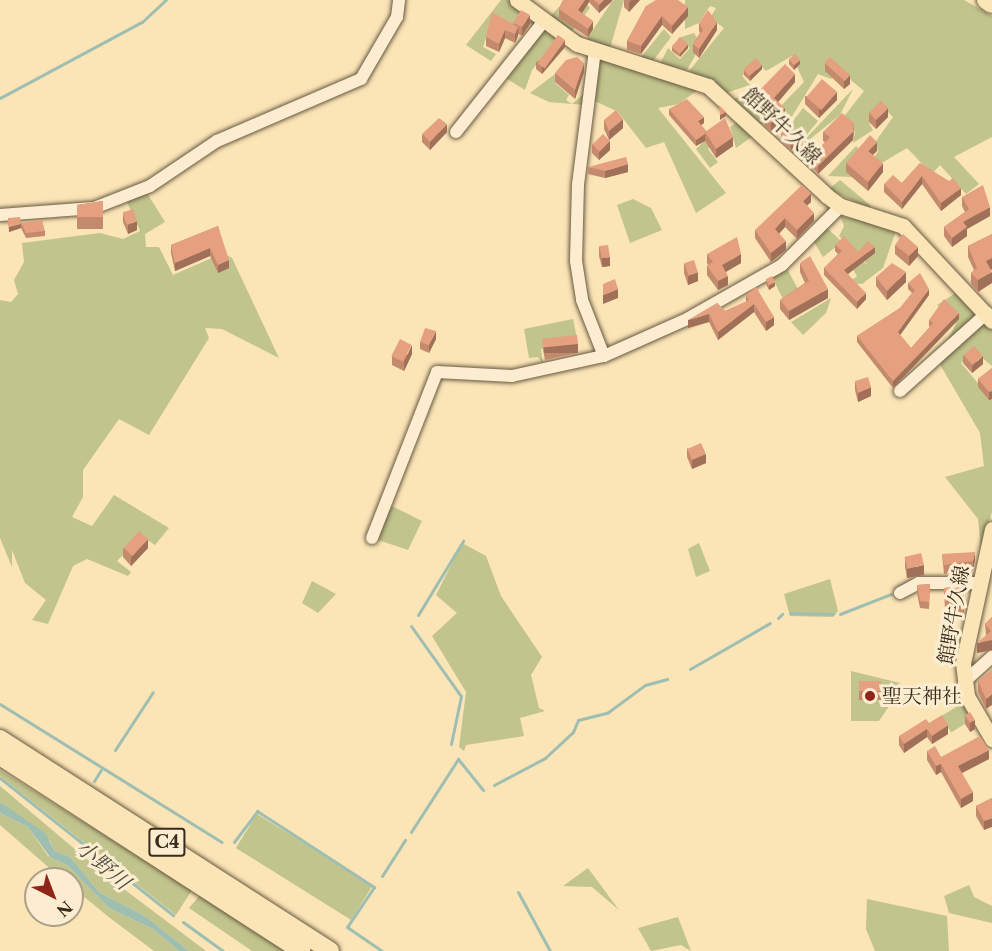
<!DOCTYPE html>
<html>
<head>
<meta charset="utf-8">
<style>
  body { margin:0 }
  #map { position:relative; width:992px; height:951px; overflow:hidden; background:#fbe4b6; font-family:"Libre Caslon Text","Noto Serif JP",serif }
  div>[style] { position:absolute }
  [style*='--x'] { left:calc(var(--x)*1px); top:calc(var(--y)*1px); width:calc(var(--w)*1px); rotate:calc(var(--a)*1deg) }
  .green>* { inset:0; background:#c1c48c; transform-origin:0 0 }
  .water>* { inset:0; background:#9fbeb2 }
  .stream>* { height:3px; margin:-1.5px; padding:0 1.5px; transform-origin:1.5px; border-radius:1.5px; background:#9fbeb2 }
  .roads { filter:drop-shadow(0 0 2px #675942) drop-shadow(0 0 2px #675942) }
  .minor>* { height:12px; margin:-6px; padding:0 6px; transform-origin:6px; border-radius:6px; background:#fcedd0 }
  .major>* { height:15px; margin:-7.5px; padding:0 7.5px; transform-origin:7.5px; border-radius:7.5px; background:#fbe4b6 }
  .highway>* { height:18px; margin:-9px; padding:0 9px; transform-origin:9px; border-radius:9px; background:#fbe4b6 }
  .wall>* { inset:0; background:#c48a6d; transform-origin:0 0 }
  .shaded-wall>* { inset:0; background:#a07059; transform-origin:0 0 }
  .building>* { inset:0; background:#e4a07f; transform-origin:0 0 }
  .dots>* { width:16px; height:16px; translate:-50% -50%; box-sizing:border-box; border:3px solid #fcedd0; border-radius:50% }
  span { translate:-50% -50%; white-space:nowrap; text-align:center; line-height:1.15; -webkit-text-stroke:6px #fcedd0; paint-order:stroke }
  .shield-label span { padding:2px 4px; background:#fcedd0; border:2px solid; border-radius:4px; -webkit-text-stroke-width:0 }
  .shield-label { font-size:18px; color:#362b1c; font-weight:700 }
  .street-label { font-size:20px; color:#362b1c }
  .poi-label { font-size:20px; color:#362b1c }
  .left { translate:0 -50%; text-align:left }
  .water-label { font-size:21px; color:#505042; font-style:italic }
  .north { position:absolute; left:24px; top:867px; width:60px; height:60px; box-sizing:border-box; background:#fcedd0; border:2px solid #ad9f88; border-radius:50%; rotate:138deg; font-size:16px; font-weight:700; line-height:24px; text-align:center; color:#362b1c }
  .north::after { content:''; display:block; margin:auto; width:21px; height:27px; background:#8f2418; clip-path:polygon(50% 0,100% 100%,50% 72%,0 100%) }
</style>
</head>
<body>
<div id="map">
  <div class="green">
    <i style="clip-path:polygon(501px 0,511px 0,539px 21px,535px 26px,520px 18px,511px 32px,492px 19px,483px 47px,496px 54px,491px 61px,466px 45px)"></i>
    <i style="clip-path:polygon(565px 0,584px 0,590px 8px,572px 31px,586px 40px,613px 0,624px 0,610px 48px,583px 41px,549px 18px)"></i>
    <i style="clip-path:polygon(685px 0,964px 0,992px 16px,992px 137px,954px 157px,979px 184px,966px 194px,940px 165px,932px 174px,907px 148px,880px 164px,872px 160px,878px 152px,876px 141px,893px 117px,883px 107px,869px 123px,873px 130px,853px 143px,855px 132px,842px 119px,864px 91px,840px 71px,831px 79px,818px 74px,791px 118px,778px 109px,804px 82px,792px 56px,766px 71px,757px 62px,742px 76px,750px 85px,726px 93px,689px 71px,724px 28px,710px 18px,716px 8px,710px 6px,699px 23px,685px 29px)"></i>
    <i style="clip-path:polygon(544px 27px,558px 38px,532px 70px,525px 90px,507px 79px)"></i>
    <i style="clip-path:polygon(664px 29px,671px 37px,653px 61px,641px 57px)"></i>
    <i style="clip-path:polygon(694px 33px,701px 45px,687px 70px,660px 64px,668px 48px,680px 59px,690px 48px,678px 38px)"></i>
    <i style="clip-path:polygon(599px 57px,699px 89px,679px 104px,658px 108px,726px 193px,696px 213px,664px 142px,646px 148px,618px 112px,595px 101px)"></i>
    <i style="clip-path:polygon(559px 71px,555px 83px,569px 95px,566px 100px,572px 104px,587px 91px,584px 105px,549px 102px,530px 93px)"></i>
    <i style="clip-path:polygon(853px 89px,840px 115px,789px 156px)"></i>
    <i style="clip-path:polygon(751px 93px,767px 119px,759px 127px,733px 99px)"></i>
    <i style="clip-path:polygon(803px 108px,818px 121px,799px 144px,786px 130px)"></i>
    <i style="clip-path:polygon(739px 121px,753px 136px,736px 148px,730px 127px)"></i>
    <i style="clip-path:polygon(709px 137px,714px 143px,708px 149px,718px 162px,710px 168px,696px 149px)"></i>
    <i style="clip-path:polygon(856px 146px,860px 150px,852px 177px,828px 176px)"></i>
    <i style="clip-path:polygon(840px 180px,870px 205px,870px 209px,829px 189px)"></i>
    <i style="clip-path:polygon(147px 193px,165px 222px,145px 234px,146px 247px,159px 247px,173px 275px,223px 253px,232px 258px,279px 358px,222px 329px,205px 328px,209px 338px,149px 435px,119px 419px,83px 470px,83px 497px,72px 517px,92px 526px,114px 495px,169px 528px,155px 545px,141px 536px,117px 561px,131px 572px,128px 576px,87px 559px,73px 566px,48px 624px,32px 620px,46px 600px,25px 583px,12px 550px,12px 567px,0 538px,0 300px,11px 302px,18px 294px,14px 280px,24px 262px,22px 243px,100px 233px,123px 239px,140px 231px,126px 200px)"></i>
    <i style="clip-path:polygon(633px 199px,651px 208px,662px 230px,630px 243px,617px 205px)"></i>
    <i style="clip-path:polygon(840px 216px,897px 228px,883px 268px,862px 284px,849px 283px,857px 276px,850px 264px,857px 258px,868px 265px,839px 236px,844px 226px)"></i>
    <i style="clip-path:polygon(826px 227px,842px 242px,823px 257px,813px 240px)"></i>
    <i style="clip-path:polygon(786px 267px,798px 289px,784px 301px,772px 277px)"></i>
    <i style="clip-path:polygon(959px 291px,979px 315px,948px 340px,956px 323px,937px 305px)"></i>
    <i style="clip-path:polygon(831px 298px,826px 313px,803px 335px,791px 322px)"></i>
    <i style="clip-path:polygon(573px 319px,578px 343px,541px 349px,543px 364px,538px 357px,529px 358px,524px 329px)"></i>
    <i style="clip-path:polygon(982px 321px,992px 330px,992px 366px,975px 352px,961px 363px,992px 400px,992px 512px,981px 548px,978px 519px,945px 477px,984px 466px,980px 433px,938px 361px)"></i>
    <i style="clip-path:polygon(392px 506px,422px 521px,408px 550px,375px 539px)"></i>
    <i style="clip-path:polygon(462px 543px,486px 556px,501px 596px,542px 657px,531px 675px,539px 708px,545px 711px,520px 718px,524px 736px,466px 745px,464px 751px,459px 747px,466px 692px,432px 636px,457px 613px,436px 595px)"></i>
    <i style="clip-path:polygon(699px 543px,710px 571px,696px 577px,688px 549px)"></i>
    <i style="clip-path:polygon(830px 579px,838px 611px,833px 617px,790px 616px,784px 594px)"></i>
    <i style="clip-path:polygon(312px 581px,336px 594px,318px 613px,302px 603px)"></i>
    <i style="clip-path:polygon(851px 671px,900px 683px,903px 705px,889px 706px,879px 721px,851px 721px)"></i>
    <i style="left:964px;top:702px;width:19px;height:27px;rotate:58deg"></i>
    <i style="clip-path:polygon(0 770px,192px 890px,176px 915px,0 776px)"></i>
    <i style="clip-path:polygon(0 786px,108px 877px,206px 951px,189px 951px,145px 916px,100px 893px,70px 857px,55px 851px,50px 841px,0 802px)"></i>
    <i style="clip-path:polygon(0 813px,28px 827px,48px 856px,68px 866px,109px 908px,153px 929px,179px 951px,154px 951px,110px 918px,72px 887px,72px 879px,62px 879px,0 825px)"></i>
    <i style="left:257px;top:814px;width:136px;height:40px;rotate:32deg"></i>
    <i style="clip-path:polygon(588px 868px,619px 910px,592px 887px,563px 886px)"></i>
    <i style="clip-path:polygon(969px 885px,974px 897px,992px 906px,992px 923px,949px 913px,944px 896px)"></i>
    <i style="clip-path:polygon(201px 894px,239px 922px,286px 951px,252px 951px,189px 908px)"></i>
    <i style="clip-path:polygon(867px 899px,947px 916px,949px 951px,875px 951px,866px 929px)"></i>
    <i style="clip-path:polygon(678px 917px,691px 951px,681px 945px,651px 951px,638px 928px)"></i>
  </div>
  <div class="water">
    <i style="clip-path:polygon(0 802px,45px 833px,55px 851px,70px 857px,100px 893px,145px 916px,189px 951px,179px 951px,153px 929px,109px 908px,68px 866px,50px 857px,28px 827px,0 813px)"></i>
  </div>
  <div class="stream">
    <i style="--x:0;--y:98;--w:161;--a:-28.2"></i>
    <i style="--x:142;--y:22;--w:33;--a:-43"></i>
    <i style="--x:895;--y:589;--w:21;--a:-28"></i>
    <i style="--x:790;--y:613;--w:43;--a:1.3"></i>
    <i style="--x:840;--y:614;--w:55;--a:-21.4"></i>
    <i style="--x:418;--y:615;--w:87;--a:-58.7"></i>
    <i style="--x:778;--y:618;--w:6;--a:-45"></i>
    <i style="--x:411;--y:626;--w:86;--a:54.5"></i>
    <i style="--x:461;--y:696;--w:49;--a:101.8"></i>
    <i style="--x:690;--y:669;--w:92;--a:-29.9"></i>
    <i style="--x:0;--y:704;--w:261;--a:31.9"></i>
    <i style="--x:115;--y:750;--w:69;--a:-56.8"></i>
    <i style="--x:0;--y:778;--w:221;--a:38.4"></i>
    <i style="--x:94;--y:781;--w:13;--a:-58"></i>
    <i style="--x:494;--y:785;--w:58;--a:-27.9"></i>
    <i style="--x:545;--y:758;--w:38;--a:-43"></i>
    <i style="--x:573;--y:732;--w:13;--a:-67"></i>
    <i style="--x:578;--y:720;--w:30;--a:-14"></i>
    <i style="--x:607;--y:713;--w:47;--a:-36.4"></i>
    <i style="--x:645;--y:685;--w:23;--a:-15"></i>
    <i style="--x:411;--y:832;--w:87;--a:-57.2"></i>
    <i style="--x:458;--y:759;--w:40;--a:51"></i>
    <i style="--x:234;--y:842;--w:39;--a:-53"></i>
    <i style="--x:257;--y:811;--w:140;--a:33"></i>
    <i style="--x:374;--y:887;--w:48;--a:124"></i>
    <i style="--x:347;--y:927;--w:42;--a:34.4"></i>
    <i style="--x:382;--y:876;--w:43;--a:-57.4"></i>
    <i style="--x:518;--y:892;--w:67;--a:61.5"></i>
    <i style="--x:183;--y:922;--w:49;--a:35.9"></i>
  </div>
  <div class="roads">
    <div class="minor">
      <i style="--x:595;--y:50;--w:135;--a:97.2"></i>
      <i style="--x:578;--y:184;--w:77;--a:91.5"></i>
      <i style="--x:576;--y:261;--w:39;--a:81"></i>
      <i style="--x:582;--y:300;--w:60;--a:68.6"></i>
      <i style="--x:456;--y:132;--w:142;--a:-51.6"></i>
      <i style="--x:0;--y:215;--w:94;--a:-4.3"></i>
      <i style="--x:94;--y:208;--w:60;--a:-21.4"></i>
      <i style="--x:150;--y:186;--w:81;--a:-33.9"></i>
      <i style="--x:217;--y:141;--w:157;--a:-23.3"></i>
      <i style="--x:361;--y:79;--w:72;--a:-59.9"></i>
      <i style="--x:397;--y:17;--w:17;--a:-83"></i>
      <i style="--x:900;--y:391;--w:117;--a:-41.9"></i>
      <i style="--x:372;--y:538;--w:178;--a:-68.6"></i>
      <i style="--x:437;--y:372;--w:75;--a:3.1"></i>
      <i style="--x:512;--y:376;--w:94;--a:-12.3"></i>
      <i style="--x:604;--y:356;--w:91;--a:-24"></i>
      <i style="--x:687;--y:319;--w:109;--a:-29.6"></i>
      <i style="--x:782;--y:265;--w:83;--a:-45"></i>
      <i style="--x:900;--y:593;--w:21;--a:-28"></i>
      <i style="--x:919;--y:583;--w:61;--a:0"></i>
      <i style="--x:964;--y:682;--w:38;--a:-42"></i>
    </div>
    <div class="major">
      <i style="--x:517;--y:0;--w:74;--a:36.3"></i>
      <i style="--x:577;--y:44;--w:138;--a:17.8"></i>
      <i style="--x:708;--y:86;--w:162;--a:42.7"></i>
      <i style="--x:827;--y:196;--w:17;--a:36"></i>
      <i style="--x:841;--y:206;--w:65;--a:17.9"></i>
      <i style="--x:903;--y:226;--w:130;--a:46.9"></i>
      <i style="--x:992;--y:529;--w:137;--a:102.2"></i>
      <i style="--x:963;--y:663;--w:33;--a:83"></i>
      <i style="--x:967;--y:696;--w:50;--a:59.8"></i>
    </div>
    <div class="highway">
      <i style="--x:986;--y:0;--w:7;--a:34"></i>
      <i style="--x:0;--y:739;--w:392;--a:32.7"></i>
      <i style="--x:0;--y:756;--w:359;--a:32.9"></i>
    </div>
  </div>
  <div class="wall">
    <i style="clip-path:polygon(563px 0,612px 0,612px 1px,599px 13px,589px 2px,582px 13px,593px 29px,588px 37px,559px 18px,559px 9px)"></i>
    <i style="clip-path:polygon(624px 0,640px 0,629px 12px,624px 7px)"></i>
    <i style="clip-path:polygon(646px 6px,688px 16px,672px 34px,662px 25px,641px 54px,627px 50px,627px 41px)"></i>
    <i style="clip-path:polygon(513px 23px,530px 24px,522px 36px,518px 34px,515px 43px,505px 38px,499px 52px,486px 46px,486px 37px,513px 24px)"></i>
    <i style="clip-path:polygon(699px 23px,717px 30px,699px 58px,693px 52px,693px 44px,700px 33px,699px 31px)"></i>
    <i style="clip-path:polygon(565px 47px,542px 74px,536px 69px,536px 62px)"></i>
    <i style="clip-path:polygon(672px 47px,688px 48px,680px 57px,672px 51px)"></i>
    <i style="clip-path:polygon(789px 59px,800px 64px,794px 70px,789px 64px)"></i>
    <i style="clip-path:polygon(825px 63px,850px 84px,844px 89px,825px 71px)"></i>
    <i style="clip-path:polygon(762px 69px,750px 81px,744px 75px,744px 70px)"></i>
    <i style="clip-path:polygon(584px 72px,575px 99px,555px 82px,555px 73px)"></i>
    <i style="clip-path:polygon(795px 82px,778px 102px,785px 117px,771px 131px,764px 125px,764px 117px,766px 115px,754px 104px,754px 96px)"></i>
    <i style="clip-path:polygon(805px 96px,837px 100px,819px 118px,805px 104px)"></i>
    <i style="clip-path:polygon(669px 109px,704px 123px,701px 125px,706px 131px,733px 146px,716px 158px,705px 141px,696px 146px,669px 115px)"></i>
    <i style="clip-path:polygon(869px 113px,888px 117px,876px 129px,869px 122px)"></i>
    <i style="clip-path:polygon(604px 120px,623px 128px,609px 140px,610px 150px,599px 160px,592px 153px,592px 144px,609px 140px,604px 129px)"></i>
    <i style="clip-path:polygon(447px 132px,430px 150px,422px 142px,422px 134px)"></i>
    <i style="clip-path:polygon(823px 132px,854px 132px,853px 140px,818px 174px,801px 153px,801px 145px,818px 150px,825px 142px,823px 141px)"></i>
    <i style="clip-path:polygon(781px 133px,797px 143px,791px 150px,781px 140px)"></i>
    <i style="clip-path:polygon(877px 151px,873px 155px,883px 172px,868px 191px,846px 172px,846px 163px)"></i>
    <i style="clip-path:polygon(920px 163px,961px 195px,941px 211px,922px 184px,902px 209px,884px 192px,884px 184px,902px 183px)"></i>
    <i style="clip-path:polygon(588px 167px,628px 172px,605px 178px,588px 174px)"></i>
    <i style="clip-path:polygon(962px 197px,990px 216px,967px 229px,967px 236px,952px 247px,944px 236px,944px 227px,965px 212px,962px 206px)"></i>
    <i style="clip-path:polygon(103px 201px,103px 229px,77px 229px,77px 205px)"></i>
    <i style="clip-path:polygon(811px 202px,807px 205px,814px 221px,797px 239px,785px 227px,779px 234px,786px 250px,771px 262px,755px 238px,755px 230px)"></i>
    <i style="clip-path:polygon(123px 213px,137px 230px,128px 234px,123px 222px)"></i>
    <i style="clip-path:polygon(8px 218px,45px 231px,45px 236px,26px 238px,21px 228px,9px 232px)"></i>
    <i style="clip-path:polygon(218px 226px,229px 268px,218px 273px,210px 256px,175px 271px,171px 253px,171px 245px)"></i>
    <i style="clip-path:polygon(992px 234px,992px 269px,978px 292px,971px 284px,971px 273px,974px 270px,968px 257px,968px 246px)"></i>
    <i style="clip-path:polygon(835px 245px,858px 252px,875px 253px,848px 274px,866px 299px,857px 309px,824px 275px,824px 268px,838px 254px,835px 251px)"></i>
    <i style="clip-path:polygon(895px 245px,918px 256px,909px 266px,895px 254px)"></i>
    <i style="clip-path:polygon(599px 246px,610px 266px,602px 267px,599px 256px)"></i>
    <i style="clip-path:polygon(707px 254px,741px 263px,726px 272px,728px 285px,718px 290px,707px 275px,707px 266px,708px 265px,707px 263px)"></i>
    <i style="clip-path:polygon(684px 263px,698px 281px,688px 285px,684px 273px)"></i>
    <i style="clip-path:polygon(800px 263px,828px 298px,789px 320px,780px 309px,780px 300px,805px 283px,800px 272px)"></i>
    <i style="clip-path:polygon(876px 277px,906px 282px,887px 300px,876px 286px)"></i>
    <i style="clip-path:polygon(766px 279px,775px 286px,769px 290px,766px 284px)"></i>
    <i style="clip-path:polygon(908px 283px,929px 295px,900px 335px,911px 348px,930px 327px,929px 326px,929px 320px,959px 319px,893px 388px,857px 342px,857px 336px,900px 308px,912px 293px,908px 289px)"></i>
    <i style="clip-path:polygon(746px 295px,774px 325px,766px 331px,754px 312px,718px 340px,709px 322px,688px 328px,717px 303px,725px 311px,746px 302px)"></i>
    <i style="clip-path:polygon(436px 339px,429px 353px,420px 349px,420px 342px)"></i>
    <i style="clip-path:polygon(543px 341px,578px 353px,545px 360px,543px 350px)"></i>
    <i style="clip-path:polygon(412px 354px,404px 371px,392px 365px,392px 356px)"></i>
    <i style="clip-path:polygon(963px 355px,983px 364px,972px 373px,963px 363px)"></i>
    <i style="clip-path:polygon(992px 368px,992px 399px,989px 400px,978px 387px,978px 379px)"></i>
    <i style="clip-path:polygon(855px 381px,871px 396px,858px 402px,855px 390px)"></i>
    <i style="clip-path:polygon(687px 448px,706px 463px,692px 469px,687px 457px)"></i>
    <i style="clip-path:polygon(123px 548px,148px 548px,131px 566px,123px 557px)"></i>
    <i style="clip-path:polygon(942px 554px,975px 560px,973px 570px,944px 574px)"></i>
    <i style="clip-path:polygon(905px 558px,924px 575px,907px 578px,905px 567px)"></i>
    <i style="clip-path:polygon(930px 584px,929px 609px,920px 608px,917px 593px,917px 585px)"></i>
    <i style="clip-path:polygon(964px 586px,964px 613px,945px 610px,944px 588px)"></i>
    <i style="clip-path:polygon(992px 617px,992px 650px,977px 653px,986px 635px,985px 624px)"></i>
    <i style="clip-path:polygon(992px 670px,986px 709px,978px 692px,978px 681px)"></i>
    <i style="left:881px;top:681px;width:19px;height:22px;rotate:90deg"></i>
    <i style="clip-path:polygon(965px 715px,975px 729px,970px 732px,965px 724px)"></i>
    <i style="clip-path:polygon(929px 723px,948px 734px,932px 744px,927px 737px,904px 753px,899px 745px,899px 736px)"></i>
    <i style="clip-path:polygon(927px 751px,941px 757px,989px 759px,962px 773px,973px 801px,961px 808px,941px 772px,936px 775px,927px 760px)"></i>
    <i style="clip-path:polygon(992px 798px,984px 830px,976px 816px,976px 806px)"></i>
  </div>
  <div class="shaded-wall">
    <i style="clip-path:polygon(585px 0,589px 0,589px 2px,578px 19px,578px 10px)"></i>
    <i style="clip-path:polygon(604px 0,612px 0,612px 1px,599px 13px,599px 5px)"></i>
    <i style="clip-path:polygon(631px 0,640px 0,629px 12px,629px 3px)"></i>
    <i style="clip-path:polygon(688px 7px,688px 16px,672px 34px,672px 26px)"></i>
    <i style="clip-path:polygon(530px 15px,530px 24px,522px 36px,522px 27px)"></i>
    <i style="clip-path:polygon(662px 16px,662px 25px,641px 54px,641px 46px)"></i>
    <i style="clip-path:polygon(593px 21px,593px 29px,588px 37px,588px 29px)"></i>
    <i style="clip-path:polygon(717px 22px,717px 30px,699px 58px,699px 49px)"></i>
    <i style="clip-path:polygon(518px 27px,518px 36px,515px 43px,515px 34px)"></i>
    <i style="clip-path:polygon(505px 30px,505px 38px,499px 52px,499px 44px)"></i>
    <i style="clip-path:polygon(565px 40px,565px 47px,542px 74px,542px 67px)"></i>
    <i style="clip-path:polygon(688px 44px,688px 48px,680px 57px,680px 53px)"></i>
    <i style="clip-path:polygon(800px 60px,800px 64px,794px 70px,794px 65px)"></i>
    <i style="clip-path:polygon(584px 63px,584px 72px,575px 99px,575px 90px)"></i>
    <i style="clip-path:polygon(762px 65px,762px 69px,750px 81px,750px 76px)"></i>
    <i style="clip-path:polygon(795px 74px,795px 82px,774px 107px,774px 98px)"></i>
    <i style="clip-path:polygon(850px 75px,850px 84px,844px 89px,844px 81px)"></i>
    <i style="clip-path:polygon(837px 92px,837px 100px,819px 118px,819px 110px)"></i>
    <i style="clip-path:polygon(785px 108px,785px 117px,771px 131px,771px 123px)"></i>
    <i style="clip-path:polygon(888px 108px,888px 117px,876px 129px,876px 120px)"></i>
    <i style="clip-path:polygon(726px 112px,726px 116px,720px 120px,720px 115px)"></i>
    <i style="clip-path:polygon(704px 117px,704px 123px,698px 127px,698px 121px)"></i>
    <i style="clip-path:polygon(623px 119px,623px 128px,609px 140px,609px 131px)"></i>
    <i style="clip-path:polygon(854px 123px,853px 140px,818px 174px,818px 166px)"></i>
    <i style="clip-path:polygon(447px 124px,447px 132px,430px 150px,430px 142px)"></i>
    <i style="clip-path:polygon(705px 134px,705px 141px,696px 146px,696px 140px)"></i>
    <i style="clip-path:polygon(797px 135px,797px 143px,791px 150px,791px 142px)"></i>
    <i style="clip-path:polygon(733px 137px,733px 146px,716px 158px,716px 149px)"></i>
    <i style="clip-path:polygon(610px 141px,610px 150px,599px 160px,599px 151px)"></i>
    <i style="clip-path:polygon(877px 142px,877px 151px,868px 159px,868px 151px)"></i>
    <i style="clip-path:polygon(883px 163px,883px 172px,868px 191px,868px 182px)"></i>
    <i style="clip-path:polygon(628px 164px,628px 172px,605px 178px,605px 171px)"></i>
    <i style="clip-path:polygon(922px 176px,922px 184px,902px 209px,902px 202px)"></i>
    <i style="clip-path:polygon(961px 188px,961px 195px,941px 211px,941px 203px)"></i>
    <i style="clip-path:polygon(811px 193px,811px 202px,803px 209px,803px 201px)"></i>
    <i style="clip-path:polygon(990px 207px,990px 216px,967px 229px,967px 236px,952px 247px,952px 238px,963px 222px)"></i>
    <i style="clip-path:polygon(814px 213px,814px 221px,797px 239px,797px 230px)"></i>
    <i style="clip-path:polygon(785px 218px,785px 227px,775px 238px,775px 229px)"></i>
    <i style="clip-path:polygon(137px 221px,137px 230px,128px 234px,128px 225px)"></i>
    <i style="clip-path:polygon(21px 224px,21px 228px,9px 232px,9px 227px)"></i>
    <i style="clip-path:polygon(786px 241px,786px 250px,771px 262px,771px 253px)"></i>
    <i style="clip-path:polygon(875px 247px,875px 253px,844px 277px,844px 270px)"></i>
    <i style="clip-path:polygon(918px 247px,918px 256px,909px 266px,909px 256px)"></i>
    <i style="clip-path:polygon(210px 248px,210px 256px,175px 271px,175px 263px)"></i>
    <i style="clip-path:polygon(741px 254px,741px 263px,722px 274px,722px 265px)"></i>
    <i style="clip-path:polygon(610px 257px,610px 266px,602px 267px,602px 258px)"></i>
    <i style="clip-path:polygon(992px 258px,992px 269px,986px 272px,986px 261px)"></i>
    <i style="clip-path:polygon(229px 260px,229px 268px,218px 273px,218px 265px)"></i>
    <i style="clip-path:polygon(698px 272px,698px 281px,688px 285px,688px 276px)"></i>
    <i style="clip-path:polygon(906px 272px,906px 282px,887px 300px,887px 291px)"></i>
    <i style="clip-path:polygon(992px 272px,992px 283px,978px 292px,978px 280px)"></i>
    <i style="clip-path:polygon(728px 276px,728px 285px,718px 290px,718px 281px)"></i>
    <i style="clip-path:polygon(775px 282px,775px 286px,769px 290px,769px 285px)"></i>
    <i style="clip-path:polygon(618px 289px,618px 298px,603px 304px,603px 295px)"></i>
    <i style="clip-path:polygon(828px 289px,828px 298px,789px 320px,789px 311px)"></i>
    <i style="clip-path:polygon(929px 289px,929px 295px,898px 338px,898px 332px)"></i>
    <i style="clip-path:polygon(866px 293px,866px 299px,857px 309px,857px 302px)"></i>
    <i style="clip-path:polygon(754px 304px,754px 312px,718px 340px,718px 332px)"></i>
    <i style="clip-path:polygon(959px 313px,959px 319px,893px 388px,893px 381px)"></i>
    <i style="clip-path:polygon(709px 314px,709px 322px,688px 328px,688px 320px)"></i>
    <i style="clip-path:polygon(774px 317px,774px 325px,766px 331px,766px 322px)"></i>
    <i style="clip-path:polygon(436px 331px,436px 339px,429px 353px,429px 345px)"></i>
    <i style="left:578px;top:344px;width:9px;height:34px;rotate:90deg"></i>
    <i style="clip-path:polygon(412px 345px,412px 354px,404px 371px,404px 362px)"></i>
    <i style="clip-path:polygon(983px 356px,983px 364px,972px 373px,972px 366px)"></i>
    <i style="clip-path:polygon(871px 387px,871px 396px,858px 402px,858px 393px)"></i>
    <i style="clip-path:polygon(992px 391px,992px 399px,989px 400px,989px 392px)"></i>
    <i style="clip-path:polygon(706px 454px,706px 463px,692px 469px,692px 459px)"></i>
    <i style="clip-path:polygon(148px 539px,148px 548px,131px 566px,131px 557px)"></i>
    <i style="clip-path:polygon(975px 552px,975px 560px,973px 570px,973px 561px)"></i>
    <i style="clip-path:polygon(924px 565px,924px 575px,907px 578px,907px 569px)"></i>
    <i style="clip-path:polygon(992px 640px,992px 650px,977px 653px,977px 643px)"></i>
    <i style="clip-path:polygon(992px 694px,992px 705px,986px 709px,986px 699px)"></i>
    <i style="clip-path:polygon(975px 720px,975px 729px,970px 732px,970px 723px)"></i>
    <i style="clip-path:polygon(948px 725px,948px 734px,932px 744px,932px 736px)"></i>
    <i style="clip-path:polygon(927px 729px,927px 737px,904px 753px,904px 744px)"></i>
    <i style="clip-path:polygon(989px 750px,989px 759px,958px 775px,958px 766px)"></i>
    <i style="clip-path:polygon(941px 764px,941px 772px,936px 775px,936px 766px)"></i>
    <i style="clip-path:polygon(973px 792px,973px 801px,961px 808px,961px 799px)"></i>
    <i style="clip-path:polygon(992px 818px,992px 827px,984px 830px,984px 821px)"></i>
  </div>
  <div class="building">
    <i style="clip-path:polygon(563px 0,585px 0,578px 10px,593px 21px,588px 29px,559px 9px)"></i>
    <i style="clip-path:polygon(594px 0,604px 0,599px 5px)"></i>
    <i style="clip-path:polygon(656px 0,678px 0,688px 7px,672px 26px,662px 16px,641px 46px,627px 41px,646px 6px)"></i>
    <i style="clip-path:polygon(521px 10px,530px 15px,522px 27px,513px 23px)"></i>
    <i style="clip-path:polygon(708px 10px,717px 22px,699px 49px,693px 44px,703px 30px,699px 23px)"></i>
    <i style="clip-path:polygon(492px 12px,518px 27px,515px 34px,505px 30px,499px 44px,486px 37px)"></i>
    <i style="left:558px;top:35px;width:9px;height:35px;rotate:36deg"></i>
    <i style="left:680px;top:37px;width:11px;height:13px;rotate:41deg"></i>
    <i style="left:795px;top:54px;width:8px;height:8px;rotate:50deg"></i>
    <i style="clip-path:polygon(577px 57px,584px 63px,575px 90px,555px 73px,566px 60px)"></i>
    <i style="left:830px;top:57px;width:27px;height:8px;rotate:42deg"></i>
    <i style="left:756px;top:58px;width:9px;height:17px;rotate:49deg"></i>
    <i style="clip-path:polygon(785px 64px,795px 74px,774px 98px,785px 108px,771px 123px,764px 117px,770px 111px,754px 96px)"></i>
    <i style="left:822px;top:79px;width:20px;height:24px;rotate:41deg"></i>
    <i style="clip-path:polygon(687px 99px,704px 117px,698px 121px,706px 131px,705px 132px,705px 134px,696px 140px,669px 109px)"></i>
    <i style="left:881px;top:101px;width:10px;height:17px;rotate:45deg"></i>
    <i style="clip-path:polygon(719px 105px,726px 112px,720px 115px)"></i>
    <i style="clip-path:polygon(616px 110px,623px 119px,609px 131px,604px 120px)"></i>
    <i style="clip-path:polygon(842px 113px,854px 123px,853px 132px,818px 166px,801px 145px,808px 139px,818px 150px,830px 137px,823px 132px)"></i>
    <i style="clip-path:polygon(439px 118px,447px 124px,430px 142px,422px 134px)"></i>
    <i style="clip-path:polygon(725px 118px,733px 137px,716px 149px,705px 132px)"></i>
    <i style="clip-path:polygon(787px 125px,797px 135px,791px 142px,781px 133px)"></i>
    <i style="left:603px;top:134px;width:10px;height:15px;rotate:45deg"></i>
    <i style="clip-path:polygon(870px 135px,877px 142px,868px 151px,883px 163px,868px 182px,846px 163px)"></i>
    <i style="clip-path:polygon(626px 157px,628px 164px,605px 171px,588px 167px)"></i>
    <i style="clip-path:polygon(920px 163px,949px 181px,953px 178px,961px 188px,941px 203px,922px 176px,902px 202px,884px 184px,893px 175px,902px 183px)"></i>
    <i style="clip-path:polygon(802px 185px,811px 193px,803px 201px,814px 213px,797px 230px,785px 218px,775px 229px,786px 241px,771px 253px,755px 230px)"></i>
    <i style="clip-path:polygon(983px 185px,990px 207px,963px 222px,967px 227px,952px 238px,944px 227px,969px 209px,962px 197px)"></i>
    <i style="clip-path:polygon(103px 201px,103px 217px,77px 217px,77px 205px)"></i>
    <i style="left:133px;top:209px;width:13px;height:11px;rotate:72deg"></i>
    <i style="clip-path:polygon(20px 217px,21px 224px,9px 227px,8px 218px)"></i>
    <i style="clip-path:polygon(42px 220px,45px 231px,26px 233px,21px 223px)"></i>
    <i style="clip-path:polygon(218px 226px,229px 260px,218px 265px,210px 248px,175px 263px,171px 245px)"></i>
    <i style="clip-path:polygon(903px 234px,918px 247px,909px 256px,895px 245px)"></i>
    <i style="clip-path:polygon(992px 234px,992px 258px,986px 261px,992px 272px,978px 280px,971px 273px,977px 268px,968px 246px)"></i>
    <i style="clip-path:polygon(844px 236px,858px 252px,868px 241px,875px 247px,844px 270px,866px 293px,857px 302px,824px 268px,842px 251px,835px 245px)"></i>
    <i style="clip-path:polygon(737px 237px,741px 254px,722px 265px,728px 276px,718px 281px,707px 266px,713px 262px,707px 254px)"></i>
    <i style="clip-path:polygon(608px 245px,610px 257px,602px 258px,599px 246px)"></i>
    <i style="clip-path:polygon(810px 256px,828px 289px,789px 311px,780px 300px,809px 281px,800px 263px)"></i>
    <i style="left:694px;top:260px;width:13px;height:10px;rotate:72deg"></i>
    <i style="clip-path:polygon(892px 263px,906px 272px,887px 291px,876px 277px)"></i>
    <i style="clip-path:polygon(920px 273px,929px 289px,898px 332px,911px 348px,933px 323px,929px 320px,944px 299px,959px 313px,893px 381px,857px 336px,900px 308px,915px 290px,908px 283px)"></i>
    <i style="left:772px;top:276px;width:7px;height:7px;rotate:63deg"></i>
    <i style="clip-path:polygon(615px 279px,618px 289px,603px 295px,603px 284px)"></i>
    <i style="clip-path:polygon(756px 287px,774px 317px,766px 322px,754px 304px,718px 332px,709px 314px,688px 320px,717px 303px,725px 311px,749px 300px,746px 295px)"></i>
    <i style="clip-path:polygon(425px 328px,436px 331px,429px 345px,420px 342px)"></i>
    <i style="left:577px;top:335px;width:9px;height:35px;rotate:84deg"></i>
    <i style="left:400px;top:339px;width:13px;height:19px;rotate:27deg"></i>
    <i style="left:974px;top:346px;width:13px;height:14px;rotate:48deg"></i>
    <i style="clip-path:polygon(992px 368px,992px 391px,989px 392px,978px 379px)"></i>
    <i style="clip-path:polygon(868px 377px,871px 387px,858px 393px,855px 381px)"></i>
    <i style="left:701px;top:443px;width:12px;height:15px;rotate:66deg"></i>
    <i style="left:139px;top:531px;width:12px;height:23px;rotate:42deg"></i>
    <i style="clip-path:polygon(975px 552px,973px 561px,944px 565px,942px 554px)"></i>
    <i style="left:921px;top:553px;width:12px;height:17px;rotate:76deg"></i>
    <i style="clip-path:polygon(930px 584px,929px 602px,920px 601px,917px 585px)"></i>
    <i style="clip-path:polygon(964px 586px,964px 604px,945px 601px,944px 588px)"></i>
    <i style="clip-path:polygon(992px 617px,992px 640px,977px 643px,991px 631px,985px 624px)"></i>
    <i style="clip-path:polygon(992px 670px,992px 694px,986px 699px,978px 681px)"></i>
    <i style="left:881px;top:681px;width:10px;height:22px;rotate:90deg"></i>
    <i style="left:970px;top:712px;width:9px;height:6px;rotate:58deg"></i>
    <i style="clip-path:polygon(942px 715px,948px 725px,932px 736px,927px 729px,904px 744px,899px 736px,926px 719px,929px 723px)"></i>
    <i style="clip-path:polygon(980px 736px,989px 750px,958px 766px,973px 792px,961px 799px,941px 764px,936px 766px,927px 751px,935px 746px,941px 757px)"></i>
    <i style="clip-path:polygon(992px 798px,992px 818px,984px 821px,976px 806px)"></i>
  </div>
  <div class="dots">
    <i style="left:870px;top:696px;background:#8f2418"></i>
  </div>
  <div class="shield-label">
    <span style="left:167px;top:842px">C4</span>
  </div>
  <div class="street-label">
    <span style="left:782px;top:126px;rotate:44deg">館野牛久線</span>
    <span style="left:954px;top:615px;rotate:-80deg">館野牛久線</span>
  </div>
  <div class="poi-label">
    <span class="left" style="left:882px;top:696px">聖天神社</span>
  </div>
  <div class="water-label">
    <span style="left:103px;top:865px;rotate:41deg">小野川</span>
  </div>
  <div class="north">N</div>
</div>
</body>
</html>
